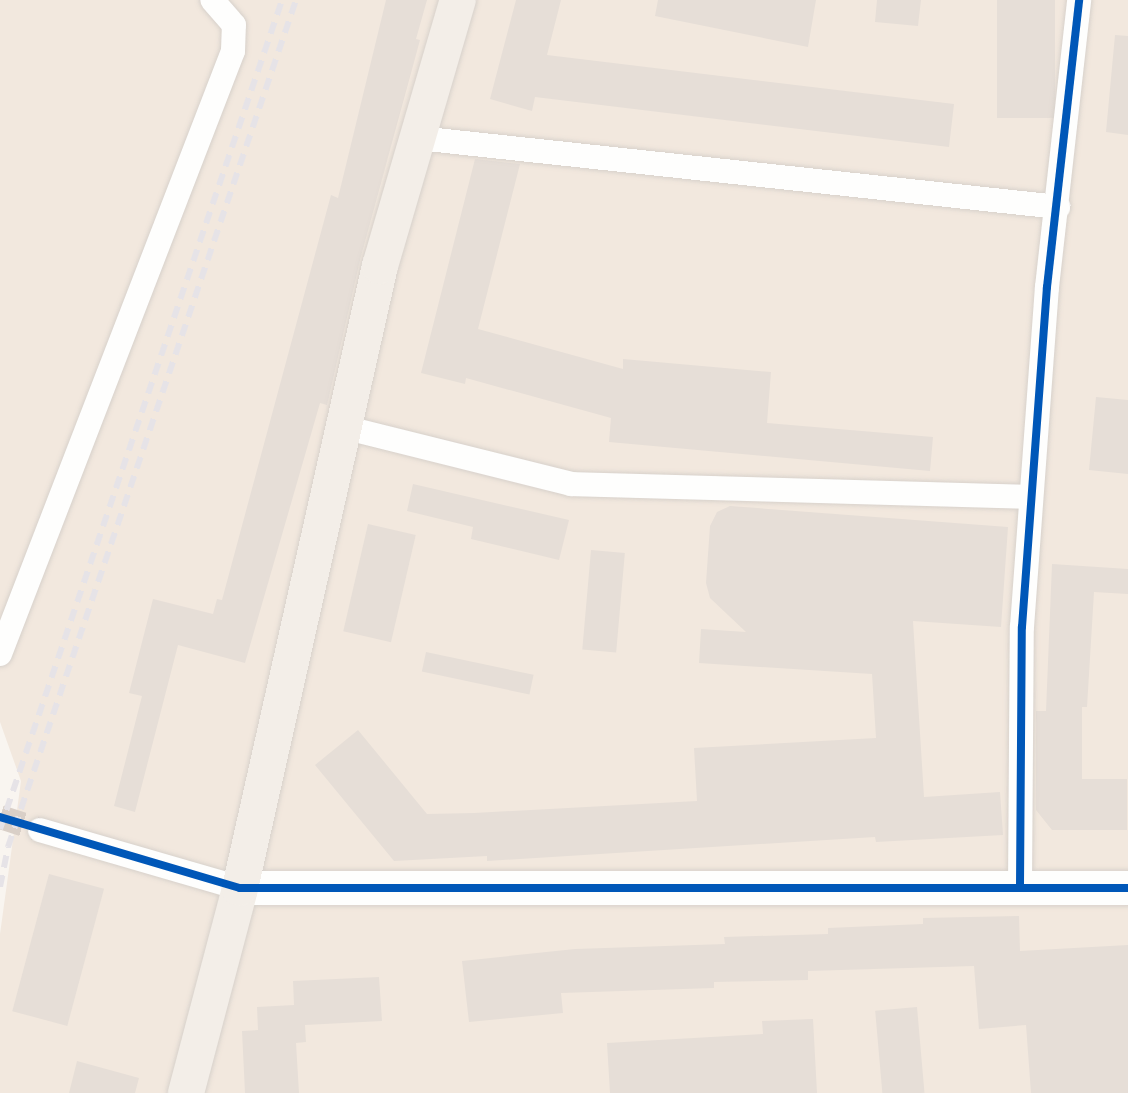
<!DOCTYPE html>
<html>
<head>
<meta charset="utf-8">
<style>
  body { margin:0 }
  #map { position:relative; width:1128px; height:1093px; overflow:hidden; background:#f9f5f0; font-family:Manrope,sans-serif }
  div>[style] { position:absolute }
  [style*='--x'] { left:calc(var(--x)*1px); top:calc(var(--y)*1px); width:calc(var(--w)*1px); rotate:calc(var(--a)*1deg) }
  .residential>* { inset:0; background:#f2e8de }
  .building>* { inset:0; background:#e6ded7; transform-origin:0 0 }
  .street-tunnel>* { height:24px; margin-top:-12px; transform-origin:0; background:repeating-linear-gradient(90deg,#d9cfc7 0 24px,transparent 0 36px) }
  .roads { filter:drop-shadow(0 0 2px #d7d1cb) drop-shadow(0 0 2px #d7d1cb) }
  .street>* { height:24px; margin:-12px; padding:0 12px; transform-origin:12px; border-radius:12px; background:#fefefd }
  .secondary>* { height:34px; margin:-17px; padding:0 17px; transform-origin:17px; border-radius:17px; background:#fefefd }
  .primary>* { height:36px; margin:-18px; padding:0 18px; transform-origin:18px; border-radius:18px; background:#f3eee8 }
  .rail>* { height:6px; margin-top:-3px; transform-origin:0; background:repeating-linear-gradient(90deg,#e6e3e7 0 12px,transparent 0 20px) }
  .cycleway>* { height:8px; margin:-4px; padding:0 4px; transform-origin:4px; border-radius:4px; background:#0057b8 }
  span { translate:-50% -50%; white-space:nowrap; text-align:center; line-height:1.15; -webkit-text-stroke:6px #fffaf3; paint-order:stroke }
</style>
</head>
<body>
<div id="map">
  <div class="residential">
    <i style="clip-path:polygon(0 0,1128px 0,1128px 1093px,0 1093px,0 934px,21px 781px,0 722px)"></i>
  </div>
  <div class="building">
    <i style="clip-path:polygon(386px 0,427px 0,416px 39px,420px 40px,360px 260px,327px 405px,320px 403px,245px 663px,178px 645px,135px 812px,114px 806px,142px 696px,129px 693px,153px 599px,213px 614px,217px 599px,222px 600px,331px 195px,338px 198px)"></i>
    <i style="clip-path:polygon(516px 0,561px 0,547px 55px,954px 104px,949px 147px,535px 97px,532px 111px,490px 99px)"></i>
    <i style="clip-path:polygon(658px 0,816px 0,808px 47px,655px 16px)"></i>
    <i style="clip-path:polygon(877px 0,921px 0,918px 26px,875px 22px)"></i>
    <i style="left:997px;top:0;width:58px;height:118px"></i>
    <i style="clip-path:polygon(1115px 35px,1128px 36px,1128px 135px,1106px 132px)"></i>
    <i style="clip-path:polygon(475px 159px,520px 164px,478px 329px,623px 369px,623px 359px,771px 372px,767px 423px,933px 437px,930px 471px,609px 442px,611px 418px,466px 378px,465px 384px,421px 373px)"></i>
    <i style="clip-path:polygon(1096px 397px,1128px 400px,1128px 474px,1089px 470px)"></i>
    <i style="clip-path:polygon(413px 484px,569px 520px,559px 560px,471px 539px,473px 527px,407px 511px)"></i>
    <i style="clip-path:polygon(730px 506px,1008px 527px,1001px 627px,913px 621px,924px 797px,1000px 792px,1003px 835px,876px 842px,875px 837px,487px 861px,487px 856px,394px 861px,315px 765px,358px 730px,427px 814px,474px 813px,697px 801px,694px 748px,876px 738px,872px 674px,699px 663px,701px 629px,746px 632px,710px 598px,706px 583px,710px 526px,717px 512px)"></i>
    <i style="left:368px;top:524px;width:49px;height:110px;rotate:13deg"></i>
    <i style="left:591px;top:550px;width:34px;height:100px;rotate:5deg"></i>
    <i style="clip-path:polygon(1052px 564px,1128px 569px,1128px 594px,1094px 592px,1087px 707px,1082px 707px,1082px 779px,1127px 779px,1127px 830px,1052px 830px,1036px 810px,1036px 711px,1046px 711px)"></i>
    <i style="left:426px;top:652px;width:110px;height:20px;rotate:12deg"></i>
    <i style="left:49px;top:874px;width:57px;height:142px;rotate:15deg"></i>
    <i style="clip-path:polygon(1019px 916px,1020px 951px,1128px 945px,1128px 1093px,1031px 1093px,1026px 1025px,979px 1029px,974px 966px,808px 971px,808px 980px,714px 982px,714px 988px,561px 993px,563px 1013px,469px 1022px,462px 961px,575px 949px,725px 944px,724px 937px,828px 934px,828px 928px,923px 924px,923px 918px)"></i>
    <i style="clip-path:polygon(379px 977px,382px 1021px,305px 1025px,306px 1042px,296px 1043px,299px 1093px,245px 1093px,242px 1031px,258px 1030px,257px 1007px,294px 1005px,293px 981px)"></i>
    <i style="left:917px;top:1007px;width:86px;height:42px;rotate:85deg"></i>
    <i style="clip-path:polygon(813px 1019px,817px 1093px,610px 1093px,607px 1043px,763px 1034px,762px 1021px)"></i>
    <i style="clip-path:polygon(77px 1061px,139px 1078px,135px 1093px,69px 1093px)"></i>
  </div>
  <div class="street-tunnel">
    <i style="--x:0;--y:817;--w:42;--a:18"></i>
  </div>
  <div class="roads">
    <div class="street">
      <i style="--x:418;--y:138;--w:644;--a:6.15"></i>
      <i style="--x:343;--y:427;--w:235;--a:14"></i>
      <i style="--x:571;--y:484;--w:460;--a:1.6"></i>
      <i style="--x:0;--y:654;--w:646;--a:-68.87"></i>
      <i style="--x:233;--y:51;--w:26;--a:-88"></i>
      <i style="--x:234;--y:25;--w:33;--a:-131"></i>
      <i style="--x:40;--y:830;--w:208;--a:16.2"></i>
      <i style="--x:1020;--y:886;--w:259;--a:-89.6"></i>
      <i style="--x:1022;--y:627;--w:341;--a:-85.8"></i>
      <i style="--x:1047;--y:287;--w:289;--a:-83.6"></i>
    </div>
    <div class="secondary">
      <i style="--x:240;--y:888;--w:888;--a:0"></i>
    </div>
    <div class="primary">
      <i style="--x:186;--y:1093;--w:212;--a:-75.2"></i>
      <i style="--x:240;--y:888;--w:638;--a:-77.32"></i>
      <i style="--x:380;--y:266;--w:277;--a:-73.7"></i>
    </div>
  </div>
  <div class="rail">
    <i style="--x:0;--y:829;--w:876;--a:-71.21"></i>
    <i style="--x:0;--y:887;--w:41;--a:-78.7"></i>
    <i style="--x:8;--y:847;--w:895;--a:-71.22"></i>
  </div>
  <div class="cycleway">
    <i style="--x:0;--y:817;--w:250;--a:16.5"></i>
    <i style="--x:240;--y:888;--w:888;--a:0"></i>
    <i style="--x:1020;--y:886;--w:259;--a:-89.6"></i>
    <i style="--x:1022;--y:627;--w:341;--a:-85.8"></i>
    <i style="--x:1047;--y:287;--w:289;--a:-83.6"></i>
  </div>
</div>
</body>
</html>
